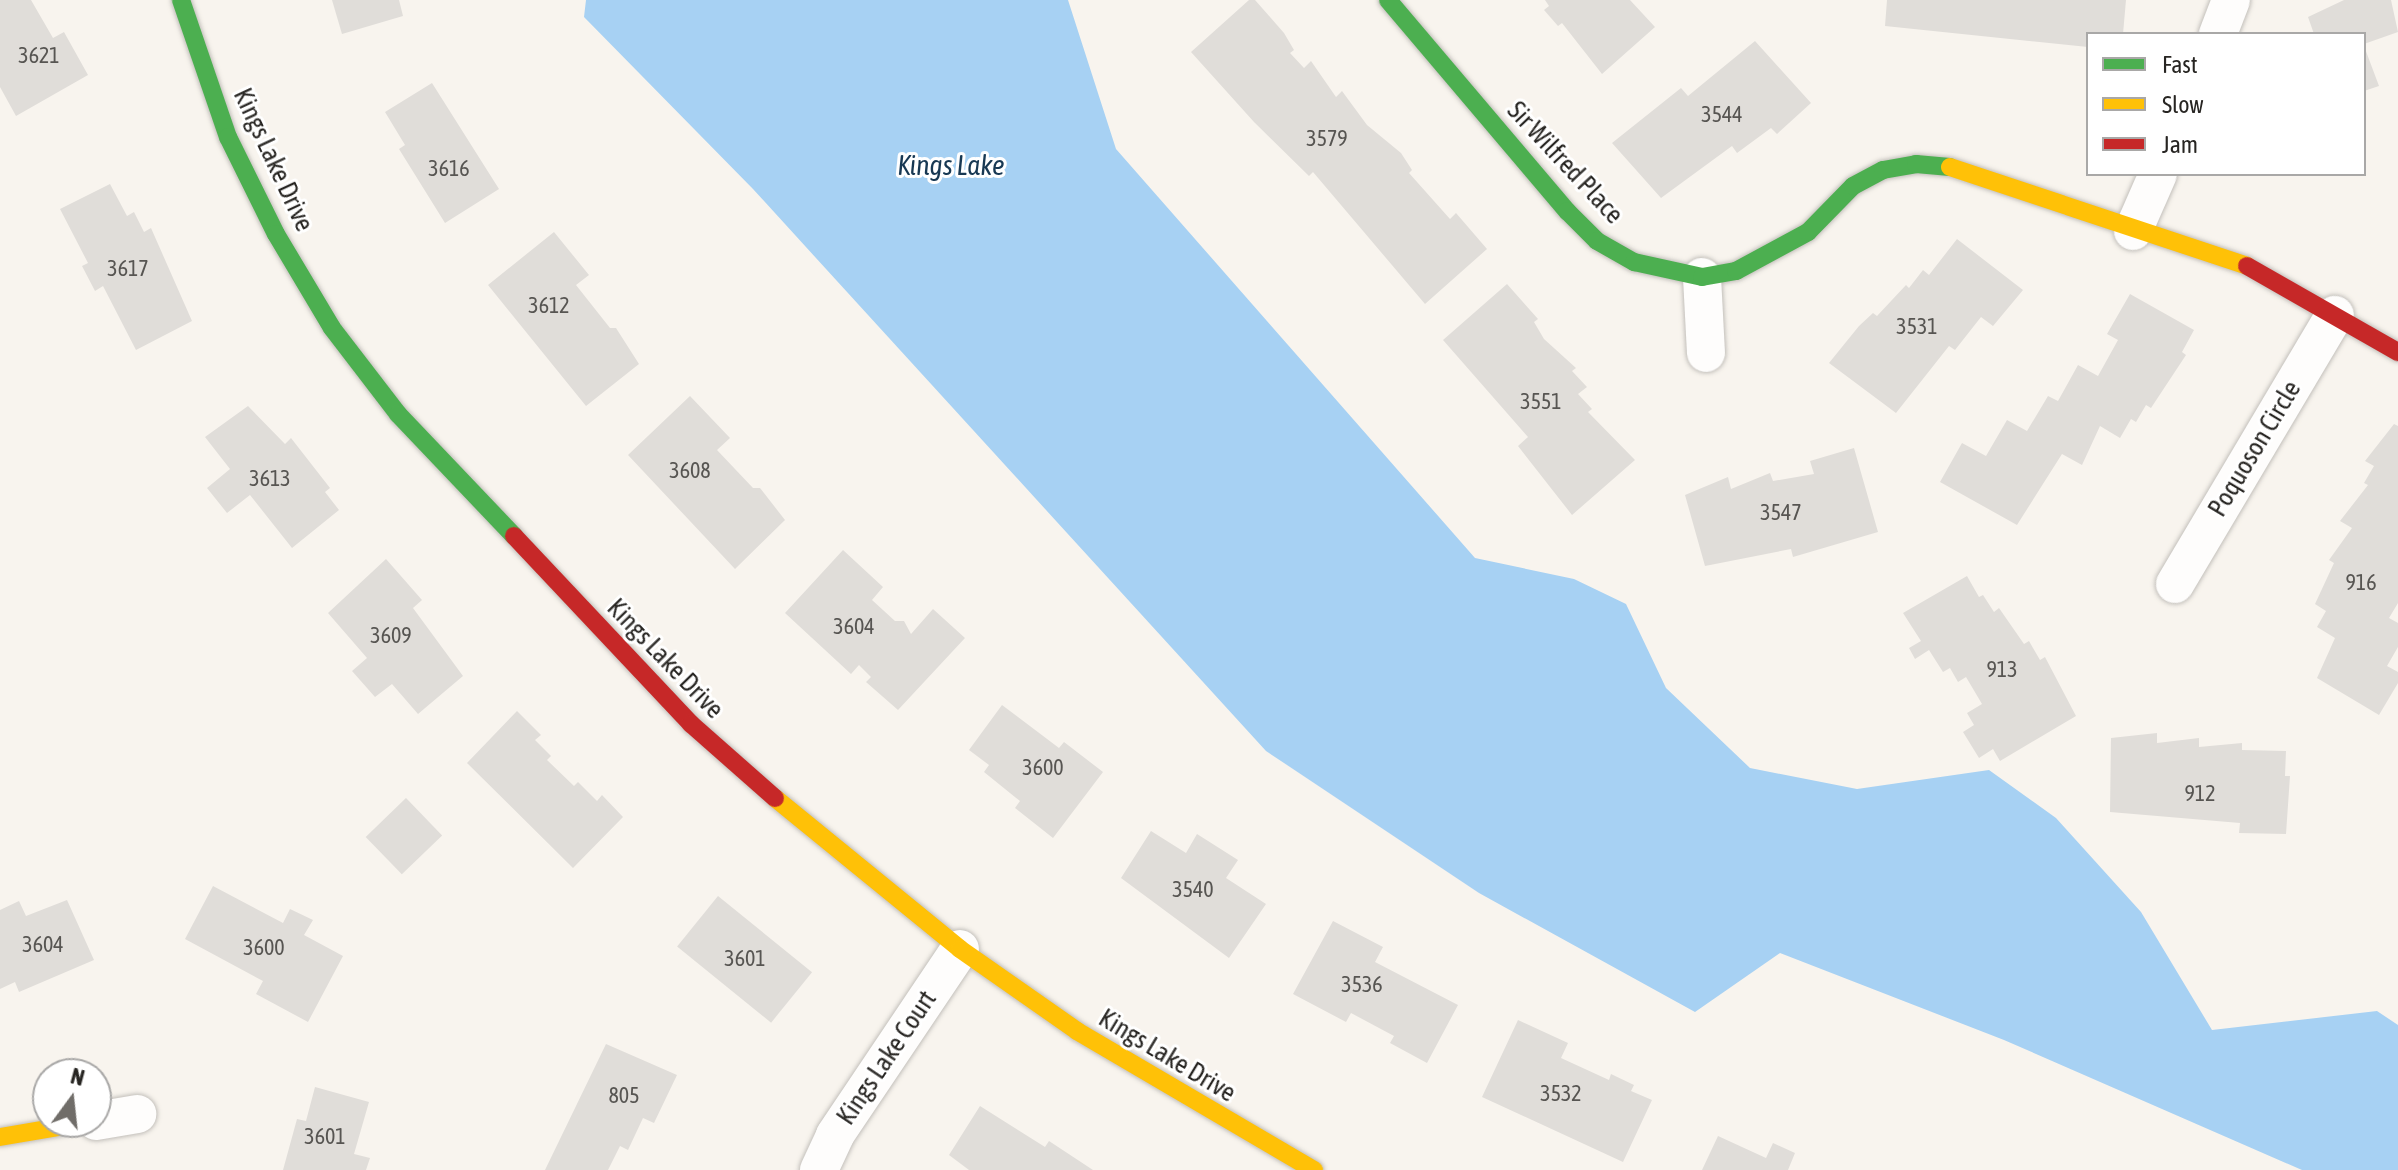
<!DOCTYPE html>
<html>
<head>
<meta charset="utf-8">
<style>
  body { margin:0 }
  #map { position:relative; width:2398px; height:1170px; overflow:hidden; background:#f8f4ee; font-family:"Asap Condensed",sans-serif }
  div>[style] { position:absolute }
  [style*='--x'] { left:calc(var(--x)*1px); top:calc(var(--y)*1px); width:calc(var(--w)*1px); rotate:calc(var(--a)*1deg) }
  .water>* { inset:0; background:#a7d1f3 }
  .building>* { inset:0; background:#e0ddd9; transform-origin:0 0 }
  .roads { filter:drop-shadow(0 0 2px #c3c0bb) drop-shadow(0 0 2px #c3c0bb) }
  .street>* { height:38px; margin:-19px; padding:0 19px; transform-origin:19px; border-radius:19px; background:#fefdfc }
  .fast>* { height:18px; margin:-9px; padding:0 9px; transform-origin:9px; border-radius:9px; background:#4caf50 }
  .slow>* { height:18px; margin:-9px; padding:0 9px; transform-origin:9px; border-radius:9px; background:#ffc107 }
  .jam>* { height:18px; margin:-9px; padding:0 9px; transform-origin:9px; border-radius:9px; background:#c62828 }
  span { translate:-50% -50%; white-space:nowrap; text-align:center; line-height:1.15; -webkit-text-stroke:6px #fff; paint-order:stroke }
  .number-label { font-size:22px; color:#575552 }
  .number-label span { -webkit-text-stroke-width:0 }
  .street-label { font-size:26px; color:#272522 }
  .water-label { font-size:28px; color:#173853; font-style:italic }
  .legend { position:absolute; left:2086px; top:32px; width:280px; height:144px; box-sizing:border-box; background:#fff; border:2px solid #a9a8a7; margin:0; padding:10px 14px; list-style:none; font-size:24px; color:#272522 }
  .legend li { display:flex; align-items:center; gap:16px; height:40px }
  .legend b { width:40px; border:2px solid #a9a8a7 }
  .north { position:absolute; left:32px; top:1058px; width:80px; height:80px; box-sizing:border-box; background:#fff; border:2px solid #a9a8a7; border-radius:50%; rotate:15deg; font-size:22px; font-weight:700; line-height:32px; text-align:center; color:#272522 }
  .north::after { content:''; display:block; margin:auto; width:28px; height:36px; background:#706d69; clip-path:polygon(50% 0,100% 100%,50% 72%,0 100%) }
</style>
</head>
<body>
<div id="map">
  <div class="water">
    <i style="clip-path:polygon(586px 0,1068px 0,1116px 149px,1475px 558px,1574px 579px,1626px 604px,1666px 688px,1750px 768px,1857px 789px,1989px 770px,2056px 818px,2141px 912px,2212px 1030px,2377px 1011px,2398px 1025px,2398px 1170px,2302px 1170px,2004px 1040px,1780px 953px,1695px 1012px,1479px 893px,1266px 751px,753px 189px,584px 17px)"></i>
  </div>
  <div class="building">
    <i style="clip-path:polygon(0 0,31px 0,53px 38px,64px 32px,88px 75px,16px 116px,0 87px)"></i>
    <i style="clip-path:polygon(332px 0,399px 0,403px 16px,342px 34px)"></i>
    <i style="clip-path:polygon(1249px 0,1255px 0,1284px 33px,1294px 50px,1290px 53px,1304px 68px,1311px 61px,1336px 97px,1342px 91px,1367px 125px,1401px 153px,1412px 170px,1409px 173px,1450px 219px,1456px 213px,1487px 249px,1425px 304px,1313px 172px,1309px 176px,1254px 122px,1191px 52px)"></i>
    <i style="clip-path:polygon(1545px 0,1630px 0,1655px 27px,1602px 74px,1562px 23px,1558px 26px,1544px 10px,1549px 6px)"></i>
    <i style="clip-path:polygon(1887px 0,2126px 0,2123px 34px,2088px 34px,2088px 47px,1885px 26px)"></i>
    <i style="clip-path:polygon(2344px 0,2391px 0,2398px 32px,2364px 44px,2364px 34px,2314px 34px,2308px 17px)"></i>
    <i style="clip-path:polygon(1755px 41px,1811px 103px,1777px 134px,1771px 128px,1737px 153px,1732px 146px,1661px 198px,1612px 143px,1681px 88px,1688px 96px)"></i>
    <i style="clip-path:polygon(2364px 46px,2379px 86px,2364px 91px)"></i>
    <i style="clip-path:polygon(432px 83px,499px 189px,445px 223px,399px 149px,405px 145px,385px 112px)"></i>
    <i style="clip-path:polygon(110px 184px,127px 216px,134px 212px,144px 232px,151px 228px,192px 321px,136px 350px,103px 286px,95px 291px,82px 266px,88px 263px,60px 209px)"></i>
    <i style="clip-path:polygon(554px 232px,589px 275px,576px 285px,610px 328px,616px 328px,639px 364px,586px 406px,488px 285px)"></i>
    <i style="clip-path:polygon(1957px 239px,2023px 290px,1993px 326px,1981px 317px,1955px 350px,1949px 346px,1896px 413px,1829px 363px,1859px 326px,1873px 313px,1877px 316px,1906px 285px,1909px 288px,1923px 270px,1929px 275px)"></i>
    <i style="clip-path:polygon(1507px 284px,1538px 319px,1534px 322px,1544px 339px,1576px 368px,1572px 371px,1587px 387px,1578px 394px,1592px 409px,1588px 412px,1635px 460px,1572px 515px,1518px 446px,1528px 437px,1443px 340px)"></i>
    <i style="clip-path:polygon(2130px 294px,2194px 330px,2182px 352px,2186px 355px,2151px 408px,2146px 405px,2136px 422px,2131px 419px,2120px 438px,2100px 426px,2082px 465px,2062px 454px,2017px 525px,1940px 482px,1962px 443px,1986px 456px,2007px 420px,2027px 431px,2048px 396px,2058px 401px,2078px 365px,2098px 376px,2118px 340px,2107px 334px)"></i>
    <i style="clip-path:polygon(690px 396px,730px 438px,717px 450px,753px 488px,760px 488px,785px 520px,735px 569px,628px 455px)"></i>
    <i style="clip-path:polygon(248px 406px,285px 444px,291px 438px,330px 488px,325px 492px,339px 510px,292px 548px,250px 495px,227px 513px,207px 488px,230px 469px,205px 437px)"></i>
    <i style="clip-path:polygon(2394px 424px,2398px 426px,2398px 603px,2389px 618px,2398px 623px,2398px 647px,2387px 666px,2398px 672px,2398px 683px,2379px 715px,2317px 678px,2335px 638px,2317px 627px,2326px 611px,2315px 604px,2334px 563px,2329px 560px,2352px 528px,2340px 521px,2368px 485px,2364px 483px,2374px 466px,2365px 461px)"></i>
    <i style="clip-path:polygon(1854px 448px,1878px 532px,1793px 557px,1791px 549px,1705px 566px,1685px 495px,1728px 477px,1731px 489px,1770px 473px,1773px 481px,1814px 474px,1810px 461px)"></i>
    <i style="clip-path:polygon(843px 550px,883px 587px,872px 600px,895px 621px,904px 621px,911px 634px,933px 609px,965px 638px,898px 710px,866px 682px,871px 677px,859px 665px,851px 674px,785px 613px)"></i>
    <i style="clip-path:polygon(386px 559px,422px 600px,413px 608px,463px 676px,418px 714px,392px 684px,375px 697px,352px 671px,367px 658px,328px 613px)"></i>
    <i style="clip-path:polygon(1967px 576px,1979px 597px,1983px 595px,1994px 612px,1999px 608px,2024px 644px,2029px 641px,2040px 660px,2045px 657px,2076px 716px,2000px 761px,1993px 749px,1979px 758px,1963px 732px,1974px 725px,1967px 713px,1982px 704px,1966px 677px,1958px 682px,1950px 668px,1943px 672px,1929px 650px,1915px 659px,1909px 648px,1921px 641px,1903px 613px)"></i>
    <i style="clip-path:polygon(1002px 705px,1059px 748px,1064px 742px,1103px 772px,1053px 838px,1015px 808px,1020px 801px,984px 772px,989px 765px,969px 750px)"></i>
    <i style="clip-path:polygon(517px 711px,541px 735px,535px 740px,551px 756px,547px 760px,574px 786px,578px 782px,597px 801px,602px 795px,623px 817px,573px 868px,467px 763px)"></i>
    <i style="clip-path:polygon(2157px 733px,2157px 743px,2199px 738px,2199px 747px,2242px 743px,2242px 750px,2286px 751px,2285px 776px,2290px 776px,2286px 834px,2239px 833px,2240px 823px,2110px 812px,2111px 738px)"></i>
    <i style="left:406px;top:798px;width:52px;height:56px;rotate:46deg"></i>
    <i style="clip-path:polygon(1151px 831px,1186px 853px,1197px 834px,1238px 860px,1226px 878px,1266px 904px,1229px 958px,1121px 878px)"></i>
    <i style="clip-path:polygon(213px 886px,283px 923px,290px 909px,313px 920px,304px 935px,343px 956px,308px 1022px,256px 994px,263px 981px,185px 939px)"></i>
    <i style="left:718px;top:896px;width:121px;height:65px;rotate:39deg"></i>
    <i style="clip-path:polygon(67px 900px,94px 960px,19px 992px,15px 982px,0 989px,0 910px,19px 901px,26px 916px)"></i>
    <i style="clip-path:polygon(1333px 921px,1383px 947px,1375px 962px,1458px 1005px,1427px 1063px,1390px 1043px,1394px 1036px,1351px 1013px,1346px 1022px,1293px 994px)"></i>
    <i style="clip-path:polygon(1518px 1020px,1568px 1043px,1561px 1058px,1609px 1080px,1611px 1074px,1634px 1085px,1631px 1091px,1652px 1100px,1623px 1162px,1482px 1097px)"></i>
    <i style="clip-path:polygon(606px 1044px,677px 1075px,654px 1123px,643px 1118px,628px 1150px,620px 1146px,608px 1170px,545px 1170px)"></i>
    <i style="clip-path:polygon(315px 1087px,369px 1102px,354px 1154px,370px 1158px,366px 1170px,283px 1170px,297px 1119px,306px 1121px)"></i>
    <i style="clip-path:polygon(980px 1106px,1045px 1147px,1049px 1141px,1093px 1170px,969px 1170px,949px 1155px)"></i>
    <i style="clip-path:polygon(1718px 1136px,1766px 1158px,1773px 1143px,1795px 1153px,1788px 1170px,1702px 1170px)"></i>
  </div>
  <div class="roads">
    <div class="street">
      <i style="--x:2218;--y:34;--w:36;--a:-69"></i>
      <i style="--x:2133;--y:231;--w:62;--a:-66.3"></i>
      <i style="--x:1702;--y:277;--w:76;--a:87"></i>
      <i style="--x:2175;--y:584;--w:313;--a:-59.3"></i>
      <i style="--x:96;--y:1121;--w:42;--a:-9.7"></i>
      <i style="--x:819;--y:1170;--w:38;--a:-65"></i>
      <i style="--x:835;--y:1135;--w:224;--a:-56.1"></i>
    </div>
    <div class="fast">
      <i style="--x:181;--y:0;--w:145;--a:71.1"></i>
      <i style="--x:228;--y:137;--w:108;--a:63.7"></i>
      <i style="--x:276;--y:234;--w:109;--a:59.2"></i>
      <i style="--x:332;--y:328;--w:108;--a:52.5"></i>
      <i style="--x:398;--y:414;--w:168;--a:46.4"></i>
      <i style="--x:1388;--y:0;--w:277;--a:49.7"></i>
      <i style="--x:1567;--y:211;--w:42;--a:45"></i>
      <i style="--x:1597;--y:241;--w:43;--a:29.6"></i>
      <i style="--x:1634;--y:262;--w:70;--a:12.4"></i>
      <i style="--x:1702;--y:277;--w:35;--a:-10"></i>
      <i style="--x:1736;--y:271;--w:82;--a:-28.4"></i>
      <i style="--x:1808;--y:232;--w:64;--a:-45.6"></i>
      <i style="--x:1853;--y:186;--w:34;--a:-28"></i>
      <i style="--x:1883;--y:170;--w:34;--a:-10"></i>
      <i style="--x:1916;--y:164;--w:34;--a:5"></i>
    </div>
    <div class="slow">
      <i style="--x:1950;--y:167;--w:313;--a:18.4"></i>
      <i style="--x:775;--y:798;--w:239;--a:39.2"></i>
      <i style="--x:960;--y:949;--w:143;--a:35"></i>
      <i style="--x:1077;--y:1031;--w:275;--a:30.4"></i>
      <i style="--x:0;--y:1137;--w:90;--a:-9.6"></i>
    </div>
    <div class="jam">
      <i style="--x:2247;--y:266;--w:174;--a:29.7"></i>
      <i style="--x:514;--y:536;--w:258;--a:46.7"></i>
      <i style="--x:691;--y:724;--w:112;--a:41.4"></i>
    </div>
  </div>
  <div class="number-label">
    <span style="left:39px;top:56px">3621</span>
    <span style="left:1722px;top:115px">3544</span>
    <span style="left:1327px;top:139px">3579</span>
    <span style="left:449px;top:169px">3616</span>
    <span style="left:128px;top:269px">3617</span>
    <span style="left:549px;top:306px">3612</span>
    <span style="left:1917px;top:327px">3531</span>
    <span style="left:1541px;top:402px">3551</span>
    <span style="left:690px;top:471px">3608</span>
    <span style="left:270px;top:479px">3613</span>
    <span style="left:1781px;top:513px">3547</span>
    <span style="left:2361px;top:583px">916</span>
    <span style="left:854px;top:627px">3604</span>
    <span style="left:391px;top:636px">3609</span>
    <span style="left:2002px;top:670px">913</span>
    <span style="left:1043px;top:768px">3600</span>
    <span style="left:2200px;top:794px">912</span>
    <span style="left:1193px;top:890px">3540</span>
    <span style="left:43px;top:945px">3604</span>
    <span style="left:264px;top:948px">3600</span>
    <span style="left:745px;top:959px">3601</span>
    <span style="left:1362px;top:985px">3536</span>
    <span style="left:1561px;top:1094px">3532</span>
    <span style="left:624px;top:1096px">805</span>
    <span style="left:325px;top:1137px">3601</span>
  </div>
  <div class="street-label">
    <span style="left:273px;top:160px;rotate:65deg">Kings Lake Drive</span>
    <span style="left:1565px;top:163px;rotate:47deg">Sir Wilfred Place</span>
    <span style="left:2255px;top:449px;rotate:-59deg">Poquoson Circle</span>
    <span style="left:665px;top:659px;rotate:46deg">Kings Lake Drive</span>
    <span style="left:1167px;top:1056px;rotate:31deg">Kings Lake Drive</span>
    <span style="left:887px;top:1058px;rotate:-56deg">Kings Lake Court</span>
  </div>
  <div class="water-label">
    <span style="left:951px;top:165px">Kings Lake</span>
  </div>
  <ul class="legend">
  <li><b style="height:10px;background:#4caf50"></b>Fast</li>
  <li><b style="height:10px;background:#ffc107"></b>Slow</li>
  <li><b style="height:10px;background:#c62828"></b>Jam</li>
  </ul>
  <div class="north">N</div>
</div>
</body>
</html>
